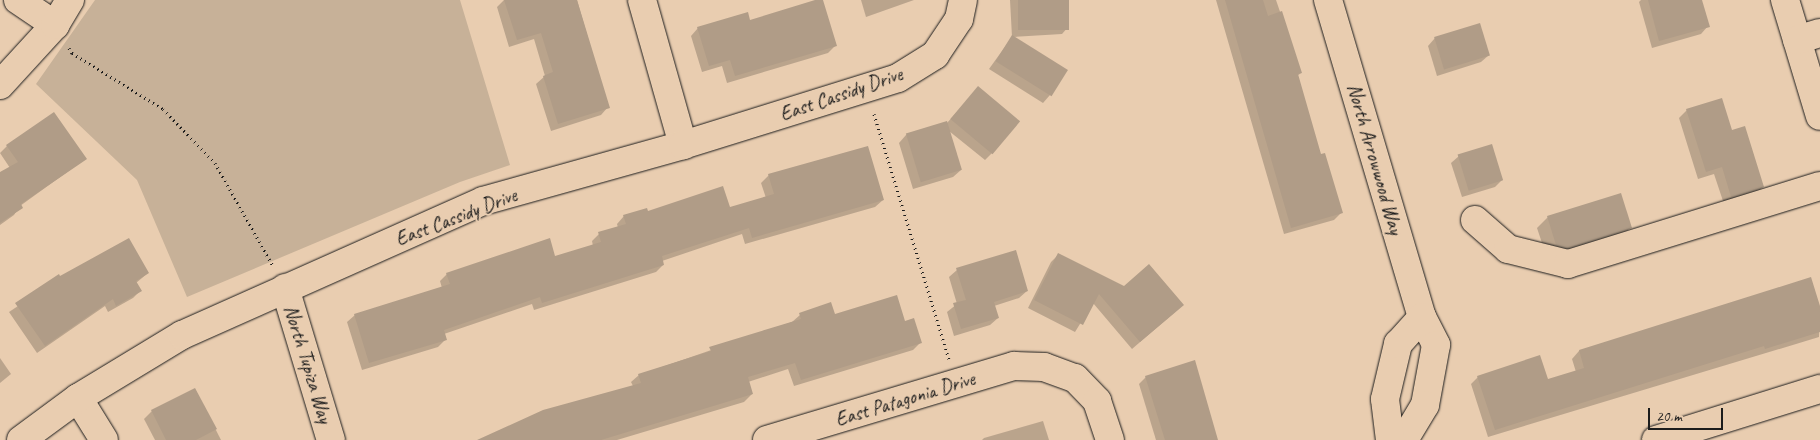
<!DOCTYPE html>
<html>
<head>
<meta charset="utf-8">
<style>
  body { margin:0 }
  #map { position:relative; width:1820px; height:440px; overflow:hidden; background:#e9cdb0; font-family:Caveat,sans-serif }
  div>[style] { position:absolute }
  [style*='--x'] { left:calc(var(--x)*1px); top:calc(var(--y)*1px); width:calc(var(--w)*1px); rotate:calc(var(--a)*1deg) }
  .green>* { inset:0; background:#c7b198 }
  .shadow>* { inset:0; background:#0003 }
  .building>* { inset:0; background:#b09c87; transform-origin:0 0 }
  .path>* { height:3px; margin-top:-1.5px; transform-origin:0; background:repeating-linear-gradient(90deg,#1c1c1c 0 1px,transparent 0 5px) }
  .roads { filter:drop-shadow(0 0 1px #1c1c1c) drop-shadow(0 0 1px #1c1c1c) }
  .minor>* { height:28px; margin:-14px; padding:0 14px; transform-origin:14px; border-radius:14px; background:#e9cdb0 }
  span { translate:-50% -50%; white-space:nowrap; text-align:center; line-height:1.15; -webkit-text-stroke:4px #e9cdb0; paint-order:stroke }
  .street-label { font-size:20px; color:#1c1c1c }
  .scale { position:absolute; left:1648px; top:408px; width:75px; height:22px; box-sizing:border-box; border:2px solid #1c1c1c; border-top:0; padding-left:6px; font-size:15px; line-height:18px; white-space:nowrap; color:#1c1c1c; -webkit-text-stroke:4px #e9cdb0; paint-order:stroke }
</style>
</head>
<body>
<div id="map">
  <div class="green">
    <i style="clip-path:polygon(95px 0,460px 0,510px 165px,460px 182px,187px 297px,137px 180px,36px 84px)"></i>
  </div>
  <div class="shadow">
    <i style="clip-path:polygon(504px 0,577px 0,608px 107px,601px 115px,551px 131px,536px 84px,545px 76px,534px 39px,509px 47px,497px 7px)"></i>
    <i style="clip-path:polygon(822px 0,836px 45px,828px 53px,727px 83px,722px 66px,702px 72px,691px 36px,698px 28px,749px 21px)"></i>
    <i style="clip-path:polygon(861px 0,914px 0,866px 17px)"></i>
    <i style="clip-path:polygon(1010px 0,1068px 0,1069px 26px,1062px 34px,1013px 37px,1050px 95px,1043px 103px,989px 69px,1012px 37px)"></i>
    <i style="clip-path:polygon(1216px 0,1276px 0,1301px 73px,1297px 76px,1320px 156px,1342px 212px,1334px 220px,1284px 234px)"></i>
    <i style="clip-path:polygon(1641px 0,1701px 0,1708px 26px,1701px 34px,1652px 48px,1639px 2px)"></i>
    <i style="clip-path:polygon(1435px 38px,1489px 55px,1481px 62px,1437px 76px,1428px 46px)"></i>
    <i style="clip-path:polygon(978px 88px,992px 153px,985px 160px,949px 131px,961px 170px,953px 177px,913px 189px,899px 143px,906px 135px,947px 123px)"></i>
    <i style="clip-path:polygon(1687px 110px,1731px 131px,1763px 187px,1755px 194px,1724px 204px,1714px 174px,1698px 179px,1679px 118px)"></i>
    <i style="clip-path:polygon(7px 146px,85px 159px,20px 206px,14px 215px,0 225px,0 175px,10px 168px,0 153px)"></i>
    <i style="clip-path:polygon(1459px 156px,1502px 180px,1495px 187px,1462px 197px,1451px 163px)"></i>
    <i style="clip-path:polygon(769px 175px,883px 200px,875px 207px,745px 244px,742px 234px,662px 261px,663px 265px,656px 272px,534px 310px,532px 304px,444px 334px,446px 339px,438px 347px,362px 370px,347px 322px,355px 315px,442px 288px,440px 281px,447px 274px,554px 257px,593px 246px,592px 241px,599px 234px,618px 228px,617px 224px,624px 216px,730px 209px,766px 198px,761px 183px)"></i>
    <i style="clip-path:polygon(1548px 217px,1630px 228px,1620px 238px,1546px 255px,1537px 228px)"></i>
    <i style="clip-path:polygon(1058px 255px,1175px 312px,1132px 349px,1093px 303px,1075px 332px,1028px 308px,1051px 262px)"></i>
    <i style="clip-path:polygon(957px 270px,1027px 291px,1019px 298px,994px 306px,998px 318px,990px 325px,954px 336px,947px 312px,957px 304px,949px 277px)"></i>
    <i style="clip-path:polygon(148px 273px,136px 283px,140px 291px,133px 298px,108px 312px,105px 306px,37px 353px,9px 312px,60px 278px)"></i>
    <i style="clip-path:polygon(1810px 279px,1820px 310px,1819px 337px,1488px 437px,1471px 384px,1478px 377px,1547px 381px,1576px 372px,1572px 359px,1579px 351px)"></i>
    <i style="clip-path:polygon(800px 315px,904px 322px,920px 343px,913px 350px,794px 386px,788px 369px,748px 382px,752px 394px,744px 402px,617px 440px,485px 440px,633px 386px,631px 382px,639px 375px,792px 322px)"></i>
    <i style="clip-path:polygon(0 358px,11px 374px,0 383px)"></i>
    <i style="clip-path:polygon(1146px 377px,1217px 440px,1156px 440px,1139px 384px)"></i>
    <i style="clip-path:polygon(195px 389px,221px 440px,155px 440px,144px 419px,152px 411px)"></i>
    <i style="clip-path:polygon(1043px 421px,1049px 440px,982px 440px,984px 438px)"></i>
  </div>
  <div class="building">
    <i style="clip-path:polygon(504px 0,577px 0,610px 108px,558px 124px,543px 76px,553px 72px,541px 33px,517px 40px)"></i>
    <i style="clip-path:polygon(815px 0,823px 0,837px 46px,735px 76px,730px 60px,709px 66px,697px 27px,748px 12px,750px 20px)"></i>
    <i style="left:1018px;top:0;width:51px;height:30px"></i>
    <i style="clip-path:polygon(1225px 0,1263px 0,1268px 16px,1282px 11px,1302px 73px,1298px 74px,1321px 154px,1325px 153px,1343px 213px,1291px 228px)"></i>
    <i style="clip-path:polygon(1648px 0,1702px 0,1710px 27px,1659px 41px)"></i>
    <i style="left:1480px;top:23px;width:34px;height:48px;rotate:73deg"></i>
    <i style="left:1012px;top:35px;width:66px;height:31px;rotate:32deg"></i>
    <i style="left:978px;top:86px;width:55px;height:43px;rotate:40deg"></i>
    <i style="clip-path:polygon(1722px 98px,1732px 130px,1745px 126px,1764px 187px,1731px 197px,1722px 167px,1706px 172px,1686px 109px)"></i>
    <i style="clip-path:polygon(54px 112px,87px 159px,21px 204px,23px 208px,0 223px,0 172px,18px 162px,6px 145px)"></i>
    <i style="left:947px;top:121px;width:51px;height:43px;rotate:73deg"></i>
    <i style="left:1492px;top:144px;width:38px;height:36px;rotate:73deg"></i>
    <i style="clip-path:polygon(868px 146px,884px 200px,752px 238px,749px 228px,662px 256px,664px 265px,542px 303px,540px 297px,444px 330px,447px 340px,369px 363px,354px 314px,450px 284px,446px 273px,550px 238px,555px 256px,601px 242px,598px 232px,626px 224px,623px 215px,647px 208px,648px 211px,723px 186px,730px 207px,774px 194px,768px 174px)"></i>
    <i style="clip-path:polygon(1621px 193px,1632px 228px,1568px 248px,1556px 245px,1547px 216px)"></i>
    <i style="clip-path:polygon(129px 238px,149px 273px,136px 281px,142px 291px,116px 306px,113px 299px,45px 346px,15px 303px,59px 274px,60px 276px)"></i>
    <i style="clip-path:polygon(1016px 250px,1028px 291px,994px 302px,999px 318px,961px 329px,953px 303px,966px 300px,956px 268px)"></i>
    <i style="clip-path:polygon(1058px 253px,1124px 286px,1149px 264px,1184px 305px,1140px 342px,1099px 294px,1083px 325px,1034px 300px)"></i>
    <i style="clip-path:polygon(1811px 277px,1820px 306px,1820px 332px,1765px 349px,1764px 346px,1495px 430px,1477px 376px,1540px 355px,1548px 379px,1584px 368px,1579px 350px)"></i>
    <i style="clip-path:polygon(897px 295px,905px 321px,914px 318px,922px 343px,801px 380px,795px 363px,748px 377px,753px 394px,601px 440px,477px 440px,543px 410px,641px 383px,638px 374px,711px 351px,709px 347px,801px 319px,799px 313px,831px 302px,835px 314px)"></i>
    <i style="clip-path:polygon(1195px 360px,1218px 440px,1165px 440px,1145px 376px)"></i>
    <i style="clip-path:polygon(195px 388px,217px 429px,196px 440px,166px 440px,151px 410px)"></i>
  </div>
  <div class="path">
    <i style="--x:69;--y:48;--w:6;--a:59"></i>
    <i style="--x:72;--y:53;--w:107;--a:31.6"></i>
    <i style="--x:163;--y:109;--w:75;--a:46.1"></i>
    <i style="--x:215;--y:163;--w:118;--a:60.6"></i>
    <i style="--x:874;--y:114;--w:256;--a:73"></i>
  </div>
  <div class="roads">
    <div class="minor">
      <i style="--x:18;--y:0;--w:45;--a:34"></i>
      <i style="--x:642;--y:0;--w:151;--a:74.2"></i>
      <i style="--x:1328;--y:0;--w:331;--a:73.5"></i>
      <i style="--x:1422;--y:317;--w:31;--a:63"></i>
      <i style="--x:1436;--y:345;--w:61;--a:100.4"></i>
      <i style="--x:1425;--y:405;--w:41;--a:121"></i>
      <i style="--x:1785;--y:0;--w:121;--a:73.2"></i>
      <i style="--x:1797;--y:40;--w:24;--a:-17"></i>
      <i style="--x:0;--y:85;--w:81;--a:-47.5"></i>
      <i style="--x:55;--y:25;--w:29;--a:-59"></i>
      <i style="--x:1475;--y:220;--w:44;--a:41.3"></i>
      <i style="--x:1508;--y:249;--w:62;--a:14"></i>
      <i style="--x:1568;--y:264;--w:264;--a:-17.2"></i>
      <i style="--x:285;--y:288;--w:159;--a:73.2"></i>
      <i style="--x:78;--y:398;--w:49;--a:58.2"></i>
      <i style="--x:21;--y:440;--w:71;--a:-36.4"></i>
      <i style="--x:78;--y:398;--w:122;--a:-31.2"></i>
      <i style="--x:182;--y:335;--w:329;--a:-24"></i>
      <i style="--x:483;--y:201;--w:208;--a:-15.6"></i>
      <i style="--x:683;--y:145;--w:225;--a:-17.3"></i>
      <i style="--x:898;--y:78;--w:44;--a:-31.9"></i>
      <i style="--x:935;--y:55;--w:43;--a:-56.3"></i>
      <i style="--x:959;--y:19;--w:19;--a:-78"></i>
      <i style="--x:767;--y:440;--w:258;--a:-16.7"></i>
      <i style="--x:1014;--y:366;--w:30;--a:2"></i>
      <i style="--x:1044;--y:367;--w:33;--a:20"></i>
      <i style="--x:1075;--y:378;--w:32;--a:46"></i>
      <i style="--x:1097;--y:401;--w:41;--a:71.6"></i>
      <i style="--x:1390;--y:440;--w:41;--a:-97"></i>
      <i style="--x:1385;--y:399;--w:57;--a:-76.7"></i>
      <i style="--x:1398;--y:344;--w:36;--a:-48"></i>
      <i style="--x:1656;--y:440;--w:172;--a:-17.3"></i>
    </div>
  </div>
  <div class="street-label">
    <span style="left:841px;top:94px;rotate:-19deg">East Cassidy Drive</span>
    <span style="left:1375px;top:159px;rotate:74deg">North Arrowwood Way</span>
    <span style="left:456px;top:217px;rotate:-21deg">East Cassidy Drive</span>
    <span style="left:308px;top:364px;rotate:73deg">North Tupiza Way</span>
    <span style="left:905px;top:399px;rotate:-17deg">East Patagonia Drive</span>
  </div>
  <div class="scale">20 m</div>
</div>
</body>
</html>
